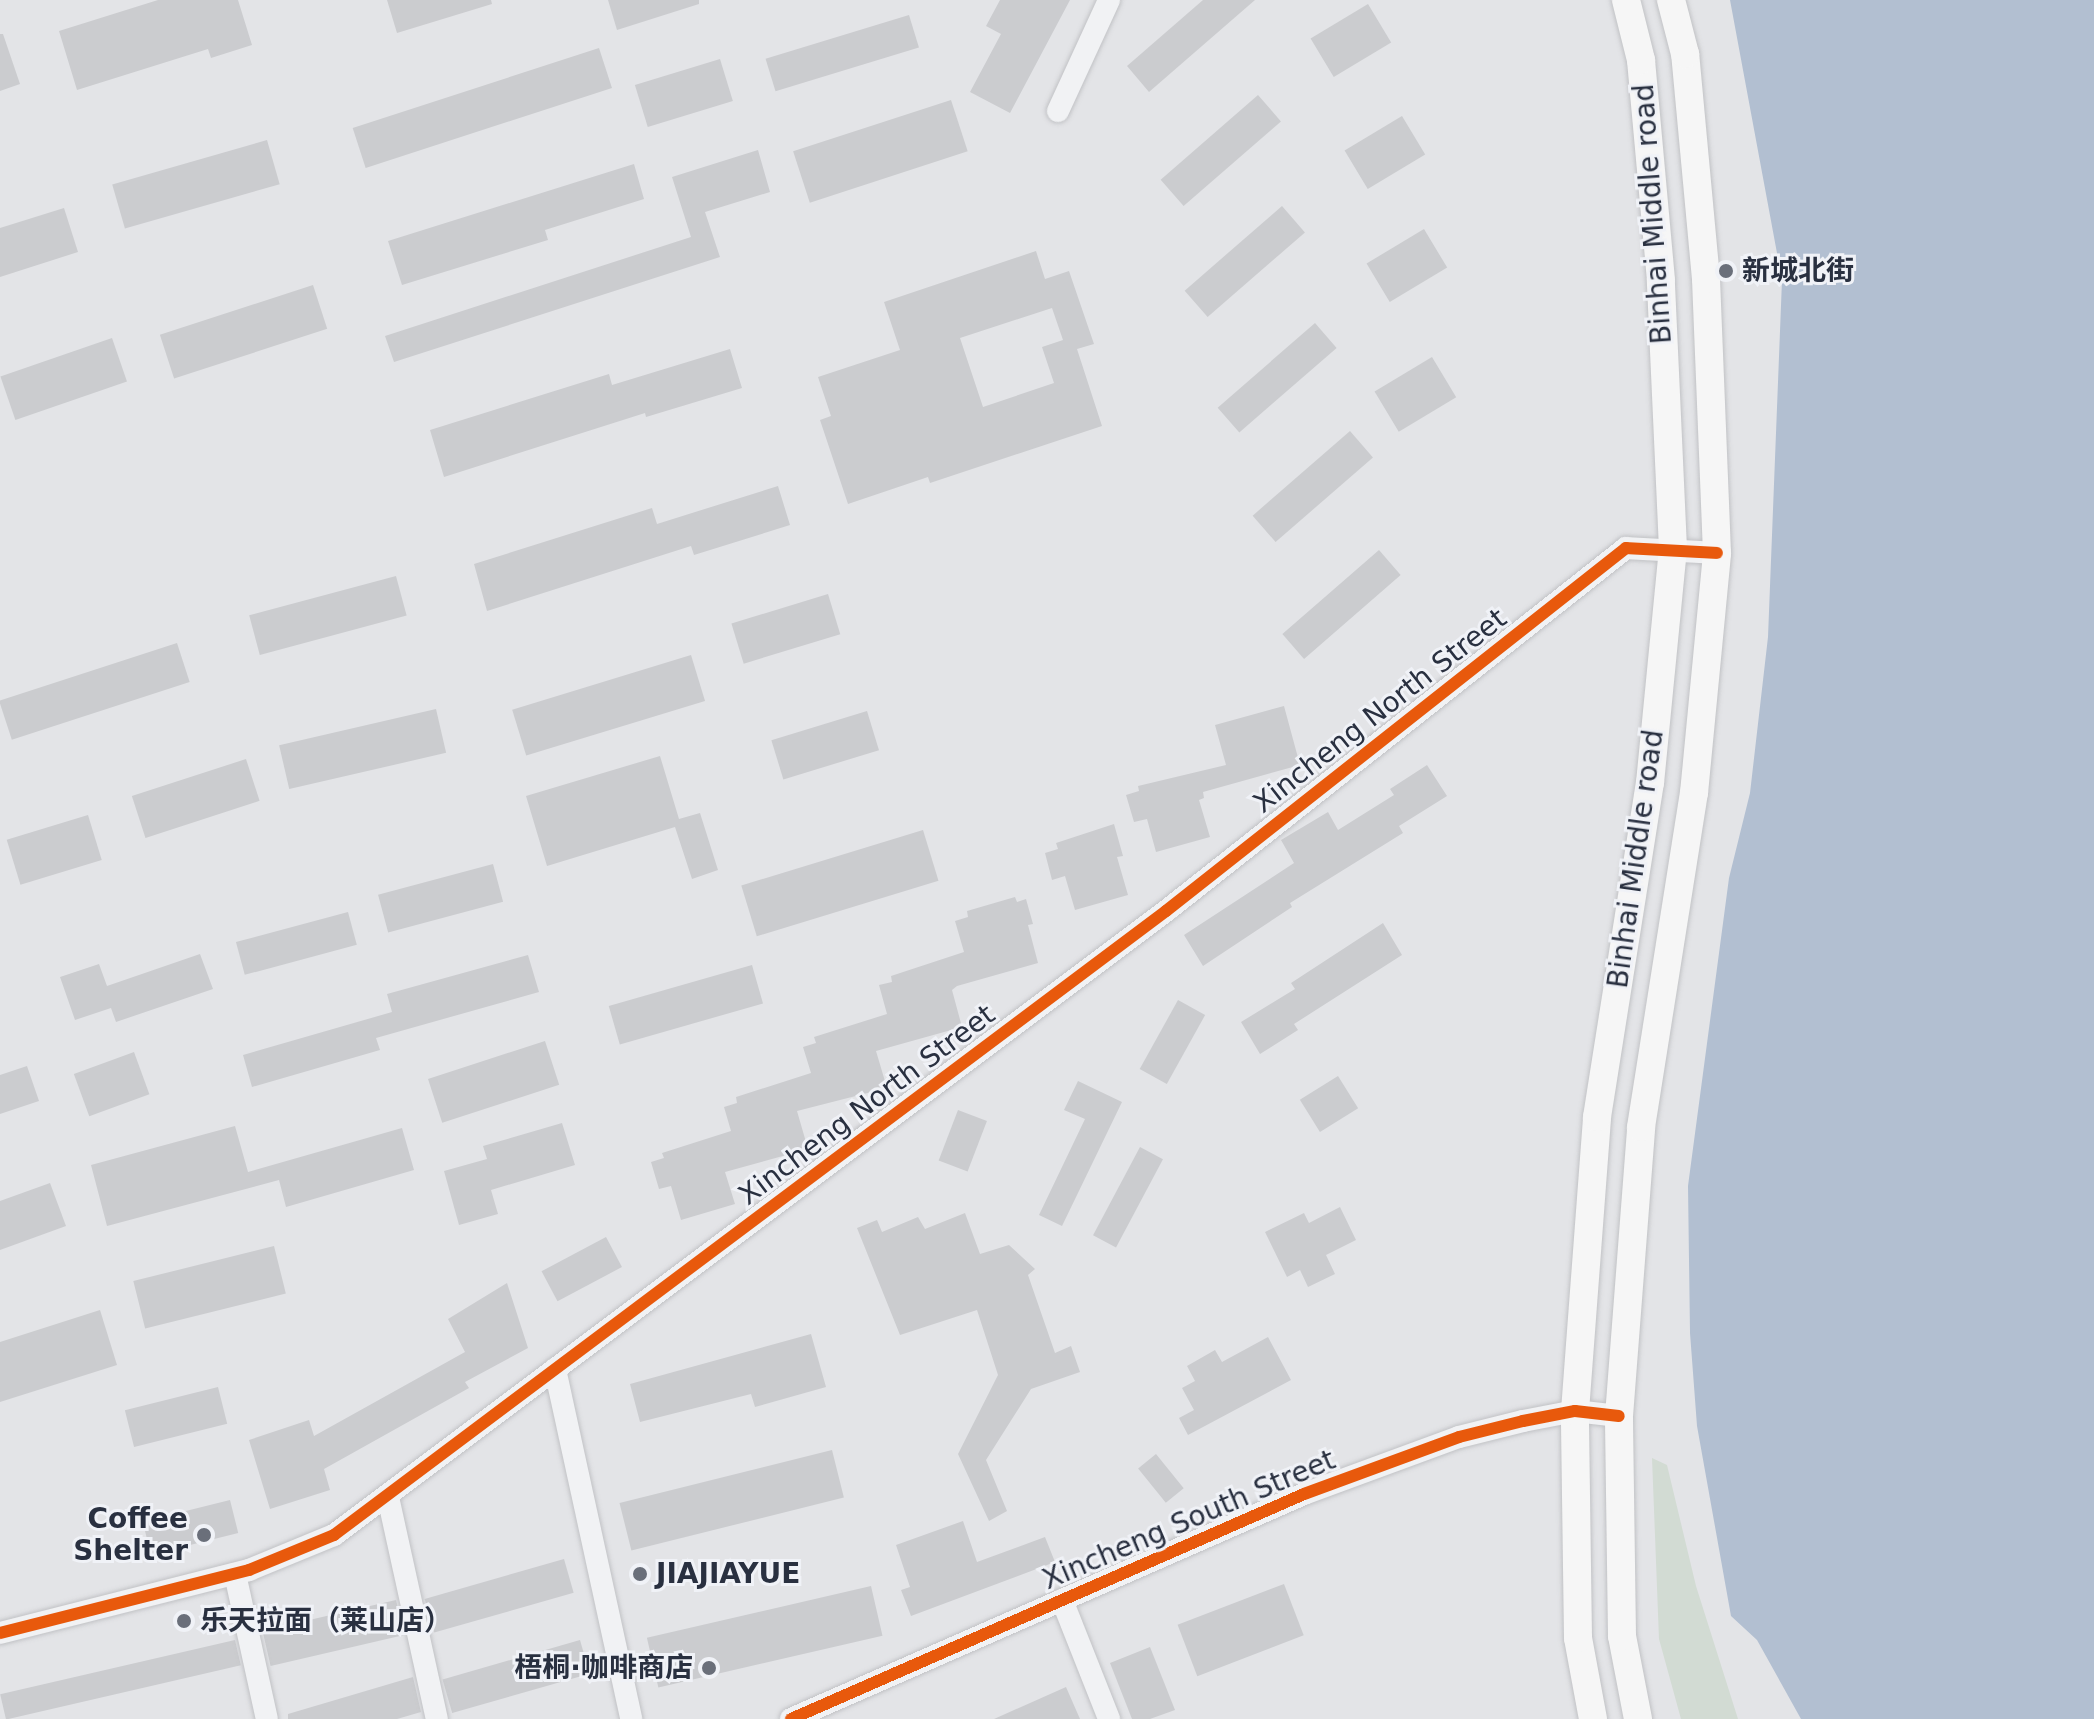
<!DOCTYPE html>
<html>
<head>
<meta charset="utf-8">
<style>
  body { margin:0 }
  #map { position:relative; width:2094px; height:1719px; overflow:hidden; background:#e3e4e7; font-family:"DejaVu Sans","Noto Sans SC",sans-serif }
  div>[style] { position:absolute }
  [style*='--x'] { left:calc(var(--x)*1px); top:calc(var(--y)*1px); width:calc(var(--w)*1px); rotate:calc(var(--a)*1deg) }
  .green>* { inset:0; background:#d2dbd3 }
  .water>* { inset:0; background:#b2bfd1 }
  .building>* { inset:0; background:#cbcccf; transform-origin:0 0 }
  .roads { filter:drop-shadow(0 0 2px #c1c2c5) drop-shadow(0 0 2px #c1c2c5) }
  .minor>* { height:22px; margin:-11px; padding:0 11px; transform-origin:11px; border-radius:11px; background:#f1f2f4 }
  .major>* { height:28px; margin:-14px; padding:0 14px; transform-origin:14px; border-radius:14px; background:#f6f6f6 }
  .cycleway>* { height:12px; margin:-6px; padding:0 6px; transform-origin:6px; border-radius:6px; background:#e8590c }
  .dots>* { width:22px; height:22px; translate:-50% -50%; box-sizing:border-box; border:4px solid #f0f2f7; border-radius:50% }
  span { translate:-50% -50%; white-space:nowrap; text-align:center; line-height:1.15; -webkit-text-stroke:6px #f0f2f7; paint-order:stroke }
  .street-label { font-size:28px; color:#293040 }
  .poi-label { font-size:28px; color:#293040; font-weight:700 }
  .left { translate:0 -50%; text-align:left }
  .right { translate:-100% -50%; text-align:right }
</style>
</head>
<body>
<div id="map">
  <div class="green">
    <i style="clip-path:polygon(1652px 1458px,1667px 1465px,1696px 1586px,1738px 1719px,1681px 1719px,1659px 1639px)"></i>
  </div>
  <div class="water">
    <i style="clip-path:polygon(1730px 0,2094px 0,2094px 1719px,1801px 1719px,1757px 1640px,1731px 1616px,1697px 1426px,1690px 1333px,1688px 1186px,1729px 878px,1750px 793px,1768px 637px,1782px 280px)"></i>
  </div>
  <div class="building">
    <i style="clip-path:polygon(158px 0,238px 0,252px 45px,211px 58px,208px 49px,77px 90px,59px 31px)"></i>
    <i style="clip-path:polygon(387px 0,491px 0,492px 4px,397px 33px)"></i>
    <i style="clip-path:polygon(608px 0,699px 0,699px 4px,617px 30px)"></i>
    <i style="clip-path:polygon(1000px 0,1070px 0,1010px 113px,970px 92px,1001px 34px,986px 26px)"></i>
    <i style="clip-path:polygon(1203px 0,1255px 0,1149px 92px,1127px 66px)"></i>
    <i style="left:1368px;top:4px;width:45px;height:67px;rotate:59deg"></i>
    <i style="left:909px;top:15px;width:34px;height:150px;rotate:73deg"></i>
    <i style="clip-path:polygon(0 34px,3px 34px,20px 84px,0 91px)"></i>
    <i style="left:599px;top:48px;width:42px;height:259px;rotate:72deg"></i>
    <i style="left:720px;top:59px;width:44px;height:89px;rotate:73deg"></i>
    <i style="left:1258px;top:95px;width:35px;height:129px;rotate:49deg"></i>
    <i style="left:951px;top:100px;width:54px;height:166px;rotate:72deg"></i>
    <i style="left:1402px;top:116px;width:45px;height:67px;rotate:59deg"></i>
    <i style="left:267px;top:140px;width:46px;height:161px;rotate:74deg"></i>
    <i style="clip-path:polygon(758px 150px,770px 192px,705px 212px,720px 257px,394px 362px,385px 336px,691px 237px,672px 177px)"></i>
    <i style="clip-path:polygon(634px 164px,644px 199px,545px 230px,548px 240px,402px 285px,388px 241px)"></i>
    <i style="left:1282px;top:206px;width:35px;height:129px;rotate:49deg"></i>
    <i style="clip-path:polygon(64px 208px,78px 252px,0 277px,0 228px)"></i>
    <i style="left:1424px;top:229px;width:45px;height:67px;rotate:59deg"></i>
    <i style="clip-path:polygon(evenodd,1036px 251px,1045px 279px,1069px 271px,1094px 344px,1077px 349px,1102px 426px,930px 483px,928px 477px,848px 504px,820px 420px,831px 416px,818px 377px,900px 350px,884px 302px,1036px 251px,1052px 308px,1063px 340px,1042px 347px,1054px 383px,983px 407px,960px 338px,1052px 308px)"></i>
    <i style="left:313px;top:285px;width:46px;height:161px;rotate:72deg"></i>
    <i style="left:1315px;top:323px;width:33px;height:129px;rotate:49deg"></i>
    <i style="left:112px;top:338px;width:46px;height:118px;rotate:71deg"></i>
    <i style="clip-path:polygon(730px 349px,742px 388px,646px 417px,645px 413px,444px 477px,430px 430px,609px 374px,612px 385px)"></i>
    <i style="left:1432px;top:357px;width:47px;height:67px;rotate:59deg"></i>
    <i style="left:1350px;top:431px;width:35px;height:129px;rotate:49deg"></i>
    <i style="clip-path:polygon(778px 486px,790px 525px,694px 555px,691px 546px,487px 611px,474px 564px,652px 508px,657px 524px)"></i>
    <i style="left:1379px;top:550px;width:33px;height:128px;rotate:49deg"></i>
    <i style="left:396px;top:576px;width:41px;height:152px;rotate:75deg"></i>
    <i style="left:828px;top:594px;width:42px;height:101px;rotate:73deg"></i>
    <i style="left:177px;top:643px;width:41px;height:187px;rotate:72deg"></i>
    <i style="left:691px;top:655px;width:48px;height:187px;rotate:73deg"></i>
    <i style="clip-path:polygon(1284px 706px,1300px 765px,1203px 792px,1204px 798px,1199px 800px,1210px 837px,1156px 852px,1147px 819px,1134px 822px,1126px 795px,1139px 791px,1138px 786px,1226px 765px,1215px 725px)"></i>
    <i style="left:436px;top:709px;width:45px;height:161px;rotate:77deg"></i>
    <i style="left:867px;top:711px;width:41px;height:100px;rotate:73deg"></i>
    <i style="clip-path:polygon(660px 756px,679px 819px,700px 813px,718px 870px,692px 879px,675px 827px,547px 866px,526px 796px)"></i>
    <i style="left:246px;top:759px;width:44px;height:120px;rotate:72deg"></i>
    <i style="clip-path:polygon(1427px 765px,1447px 796px,1399px 826px,1403px 833px,1290px 903px,1292px 907px,1203px 966px,1184px 935px,1294px 863px,1281px 840px,1328px 812px,1338px 830px,1394px 795px,1390px 789px)"></i>
    <i style="left:88px;top:815px;width:47px;height:85px;rotate:73deg"></i>
    <i style="clip-path:polygon(1114px 824px,1123px 856px,1117px 857px,1128px 895px,1075px 910px,1065px 876px,1052px 880px,1045px 853px,1058px 849px,1056px 843px)"></i>
    <i style="left:923px;top:830px;width:53px;height:190px;rotate:73deg"></i>
    <i style="left:493px;top:864px;width:39px;height:119px;rotate:75deg"></i>
    <i style="clip-path:polygon(1015px 897px,1017px 902px,1026px 899px,1033px 924px,1028px 925px,1038px 963px,957px 986px,952px 990px,962px 1027px,876px 1051px,887px 1088px,797px 1111px,808px 1149px,725px 1172px,735px 1204px,681px 1220px,671px 1186px,659px 1189px,651px 1162px,664px 1158px,662px 1153px,731px 1131px,724px 1107px,737px 1103px,736px 1097px,811px 1073px,803px 1047px,816px 1043px,814px 1037px,887px 1014px,879px 985px,892px 982px,891px 976px,964px 952px,955px 921px,968px 917px,967px 911px)"></i>
    <i style="left:348px;top:912px;width:34px;height:116px;rotate:75deg"></i>
    <i style="clip-path:polygon(1383px 923px,1402px 955px,1294px 1024px,1298px 1030px,1260px 1054px,1241px 1022px,1295px 989px,1291px 983px)"></i>
    <i style="clip-path:polygon(200px 954px,213px 989px,116px 1022px,111px 1008px,75px 1020px,60px 977px,99px 964px,107px 986px)"></i>
    <i style="clip-path:polygon(528px 955px,539px 992px,376px 1038px,380px 1050px,252px 1087px,243px 1055px,392px 1012px,387px 994px)"></i>
    <i style="left:752px;top:965px;width:40px;height:149px;rotate:74deg"></i>
    <i style="left:1178px;top:1000px;width:31px;height:79px;rotate:29deg"></i>
    <i style="left:545px;top:1041px;width:46px;height:123px;rotate:72deg"></i>
    <i style="left:134px;top:1052px;width:45px;height:64px;rotate:70deg"></i>
    <i style="clip-path:polygon(27px 1066px,39px 1101px,0 1114px,0 1075px)"></i>
    <i style="left:1338px;top:1076px;width:38px;height:45px;rotate:58deg"></i>
    <i style="clip-path:polygon(1078px 1081px,1122px 1102px,1062px 1226px,1039px 1215px,1085px 1119px,1064px 1110px)"></i>
    <i style="left:958px;top:1110px;width:31px;height:54px;rotate:21deg"></i>
    <i style="clip-path:polygon(562px 1123px,575px 1165px,491px 1190px,498px 1214px,459px 1225px,444px 1171px,487px 1159px,483px 1146px)"></i>
    <i style="clip-path:polygon(235px 1126px,248px 1172px,402px 1128px,414px 1170px,286px 1207px,279px 1180px,107px 1226px,91px 1165px)"></i>
    <i style="left:1140px;top:1147px;width:26px;height:100px;rotate:28deg"></i>
    <i style="clip-path:polygon(50px 1183px,66px 1226px,0 1250px,0 1201px)"></i>
    <i style="clip-path:polygon(1340px 1207px,1356px 1240px,1326px 1255px,1335px 1274px,1308px 1287px,1300px 1270px,1287px 1277px,1265px 1232px,1304px 1213px,1309px 1223px)"></i>
    <i style="clip-path:polygon(965px 1213px,980px 1254px,1009px 1245px,1035px 1269px,1028px 1275px,1055px 1353px,1071px 1346px,1080px 1372px,1031px 1389px,986px 1460px,1007px 1511px,989px 1521px,958px 1454px,998px 1375px,977px 1310px,900px 1335px,857px 1228px,877px 1220px,882px 1232px,918px 1217px,925px 1229px)"></i>
    <i style="left:606px;top:1237px;width:34px;height:73px;rotate:62deg"></i>
    <i style="left:274px;top:1246px;width:49px;height:145px;rotate:76deg"></i>
    <i style="clip-path:polygon(507px 1283px,528px 1348px,465px 1382px,469px 1388px,324px 1469px,330px 1490px,270px 1509px,249px 1440px,309px 1420px,314px 1436px,465px 1352px,448px 1319px)"></i>
    <i style="clip-path:polygon(100px 1310px,117px 1365px,0 1402px,0 1342px)"></i>
    <i style="clip-path:polygon(811px 1334px,826px 1387px,755px 1407px,751px 1394px,640px 1422px,630px 1384px)"></i>
    <i style="clip-path:polygon(1268px 1337px,1291px 1380px,1188px 1435px,1179px 1418px,1194px 1410px,1182px 1388px,1195px 1381px,1187px 1366px,1215px 1350px,1222px 1362px)"></i>
    <i style="left:218px;top:1387px;width:38px;height:96px;rotate:76deg"></i>
    <i style="left:832px;top:1450px;width:49px;height:219px;rotate:76deg"></i>
    <i style="left:1156px;top:1454px;width:44px;height:23px;rotate:51deg"></i>
    <i style="left:230px;top:1500px;width:34px;height:90px;rotate:76deg"></i>
    <i style="clip-path:polygon(963px 1521px,977px 1562px,1045px 1537px,1055px 1562px,911px 1616px,901px 1590px,910px 1587px,896px 1545px)"></i>
    <i style="left:564px;top:1559px;width:35px;height:145px;rotate:74deg"></i>
    <i style="left:1284px;top:1584px;width:55px;height:114px;rotate:69deg"></i>
    <i style="left:871px;top:1586px;width:51px;height:230px;rotate:77deg"></i>
    <i style="left:396px;top:1600px;width:36px;height:137px;rotate:77deg"></i>
    <i style="left:235px;top:1640px;width:26px;height:241px;rotate:77deg"></i>
    <i style="left:580px;top:1640px;width:35px;height:143px;rotate:74deg"></i>
    <i style="clip-path:polygon(1150px 1647px,1175px 1710px,1150px 1719px,1132px 1719px,1110px 1663px)"></i>
    <i style="clip-path:polygon(413px 1677px,421px 1712px,397px 1719px,288px 1719px,288px 1714px)"></i>
    <i style="clip-path:polygon(1066px 1687px,1080px 1719px,994px 1719px)"></i>
  </div>
  <div class="roads">
    <div class="minor">
      <i style="--x:1058;--y:111;--w:122;--a:-65.3"></i>
      <i style="--x:555;--y:1369;--w:358;--a:77.7"></i>
      <i style="--x:388;--y:1497;--w:227;--a:77.6"></i>
      <i style="--x:235;--y:1574;--w:148;--a:77.6"></i>
      <i style="--x:1062;--y:1600;--w:128;--a:68.4"></i>
      <i style="--x:0;--y:1633;--w:257;--a:-14.2"></i>
      <i style="--x:249;--y:1570;--w:92;--a:-22.4"></i>
      <i style="--x:334;--y:1535;--w:1040;--a:-36.87"></i>
      <i style="--x:1166;--y:911;--w:586;--a:-38.28"></i>
      <i style="--x:1626;--y:548;--w:91;--a:3.1"></i>
      <i style="--x:791;--y:1719;--w:560;--a:-23.68"></i>
      <i style="--x:1304;--y:1494;--w:165;--a:-20.2"></i>
      <i style="--x:1459;--y:1437;--w:66;--a:-14"></i>
      <i style="--x:1523;--y:1421;--w:53;--a:-10.9"></i>
      <i style="--x:1575;--y:1411;--w:44;--a:6.5"></i>
    </div>
    <div class="major">
      <i style="--x:1593;--y:1719;--w:82;--a:-100.5"></i>
      <i style="--x:1578;--y:1638;--w:227;--a:-90.8"></i>
      <i style="--x:1575;--y:1411;--w:295;--a:-85.7"></i>
      <i style="--x:1597;--y:1117;--w:338;--a:-81"></i>
      <i style="--x:1650;--y:783;--w:235;--a:-84.4"></i>
      <i style="--x:1673;--y:549;--w:269;--a:-92.6"></i>
      <i style="--x:1661;--y:280;--w:221;--a:-95.2"></i>
      <i style="--x:1641;--y:60;--w:62;--a:-104"></i>
      <i style="--x:1638;--y:1719;--w:85;--a:-100.9"></i>
      <i style="--x:1622;--y:1636;--w:220;--a:-90.8"></i>
      <i style="--x:1619;--y:1416;--w:290;--a:-85.6"></i>
      <i style="--x:1641;--y:1127;--w:338;--a:-81"></i>
      <i style="--x:1694;--y:793;--w:241;--a:-84.5"></i>
      <i style="--x:1717;--y:553;--w:274;--a:-92.3"></i>
      <i style="--x:1706;--y:279;--w:226;--a:-95.3"></i>
      <i style="--x:1685;--y:54;--w:56;--a:-104.5"></i>
    </div>
  </div>
  <div class="cycleway">
    <i style="--x:0;--y:1633;--w:257;--a:-14.2"></i>
    <i style="--x:249;--y:1570;--w:92;--a:-22.4"></i>
    <i style="--x:334;--y:1535;--w:1040;--a:-36.87"></i>
    <i style="--x:1166;--y:911;--w:586;--a:-38.28"></i>
    <i style="--x:1626;--y:548;--w:91;--a:3.1"></i>
    <i style="--x:791;--y:1719;--w:560;--a:-23.68"></i>
    <i style="--x:1304;--y:1494;--w:165;--a:-20.2"></i>
    <i style="--x:1459;--y:1437;--w:66;--a:-14"></i>
    <i style="--x:1523;--y:1421;--w:53;--a:-10.9"></i>
    <i style="--x:1575;--y:1411;--w:44;--a:6.5"></i>
  </div>
  <div class="dots">
    <i style="left:1726px;top:271px;background:#6a6f7a"></i>
    <i style="left:204px;top:1535px;background:#6a6f7a"></i>
    <i style="left:640px;top:1574px;background:#6a6f7a"></i>
    <i style="left:184px;top:1621px;background:#6a6f7a"></i>
    <i style="left:709px;top:1668px;background:#6a6f7a"></i>
  </div>
  <div class="street-label">
    <span style="left:1653px;top:214px;rotate:-94deg">Binhai Middle road</span>
    <span style="left:1380px;top:711px;rotate:-38deg">Xincheng North Street</span>
    <span style="left:1636px;top:859px;rotate:-82deg">Binhai Middle road</span>
    <span style="left:867px;top:1105px;rotate:-37deg">Xincheng North Street</span>
    <span style="left:1189px;top:1520px;rotate:-23deg">Xincheng South Street</span>
  </div>
  <div class="poi-label">
    <span class="left" style="left:1742px;top:271px">新城北街</span>
    <span class="right" style="left:188px;top:1535px">Coffee<br>Shelter</span>
    <span class="left" style="left:656px;top:1574px">JIAJIAYUE</span>
    <span class="left" style="left:200px;top:1621px">乐天拉面（莱山店）</span>
    <span class="right" style="left:693px;top:1668px">梧桐·咖啡商店</span>
  </div>
</div>
</body>
</html>
